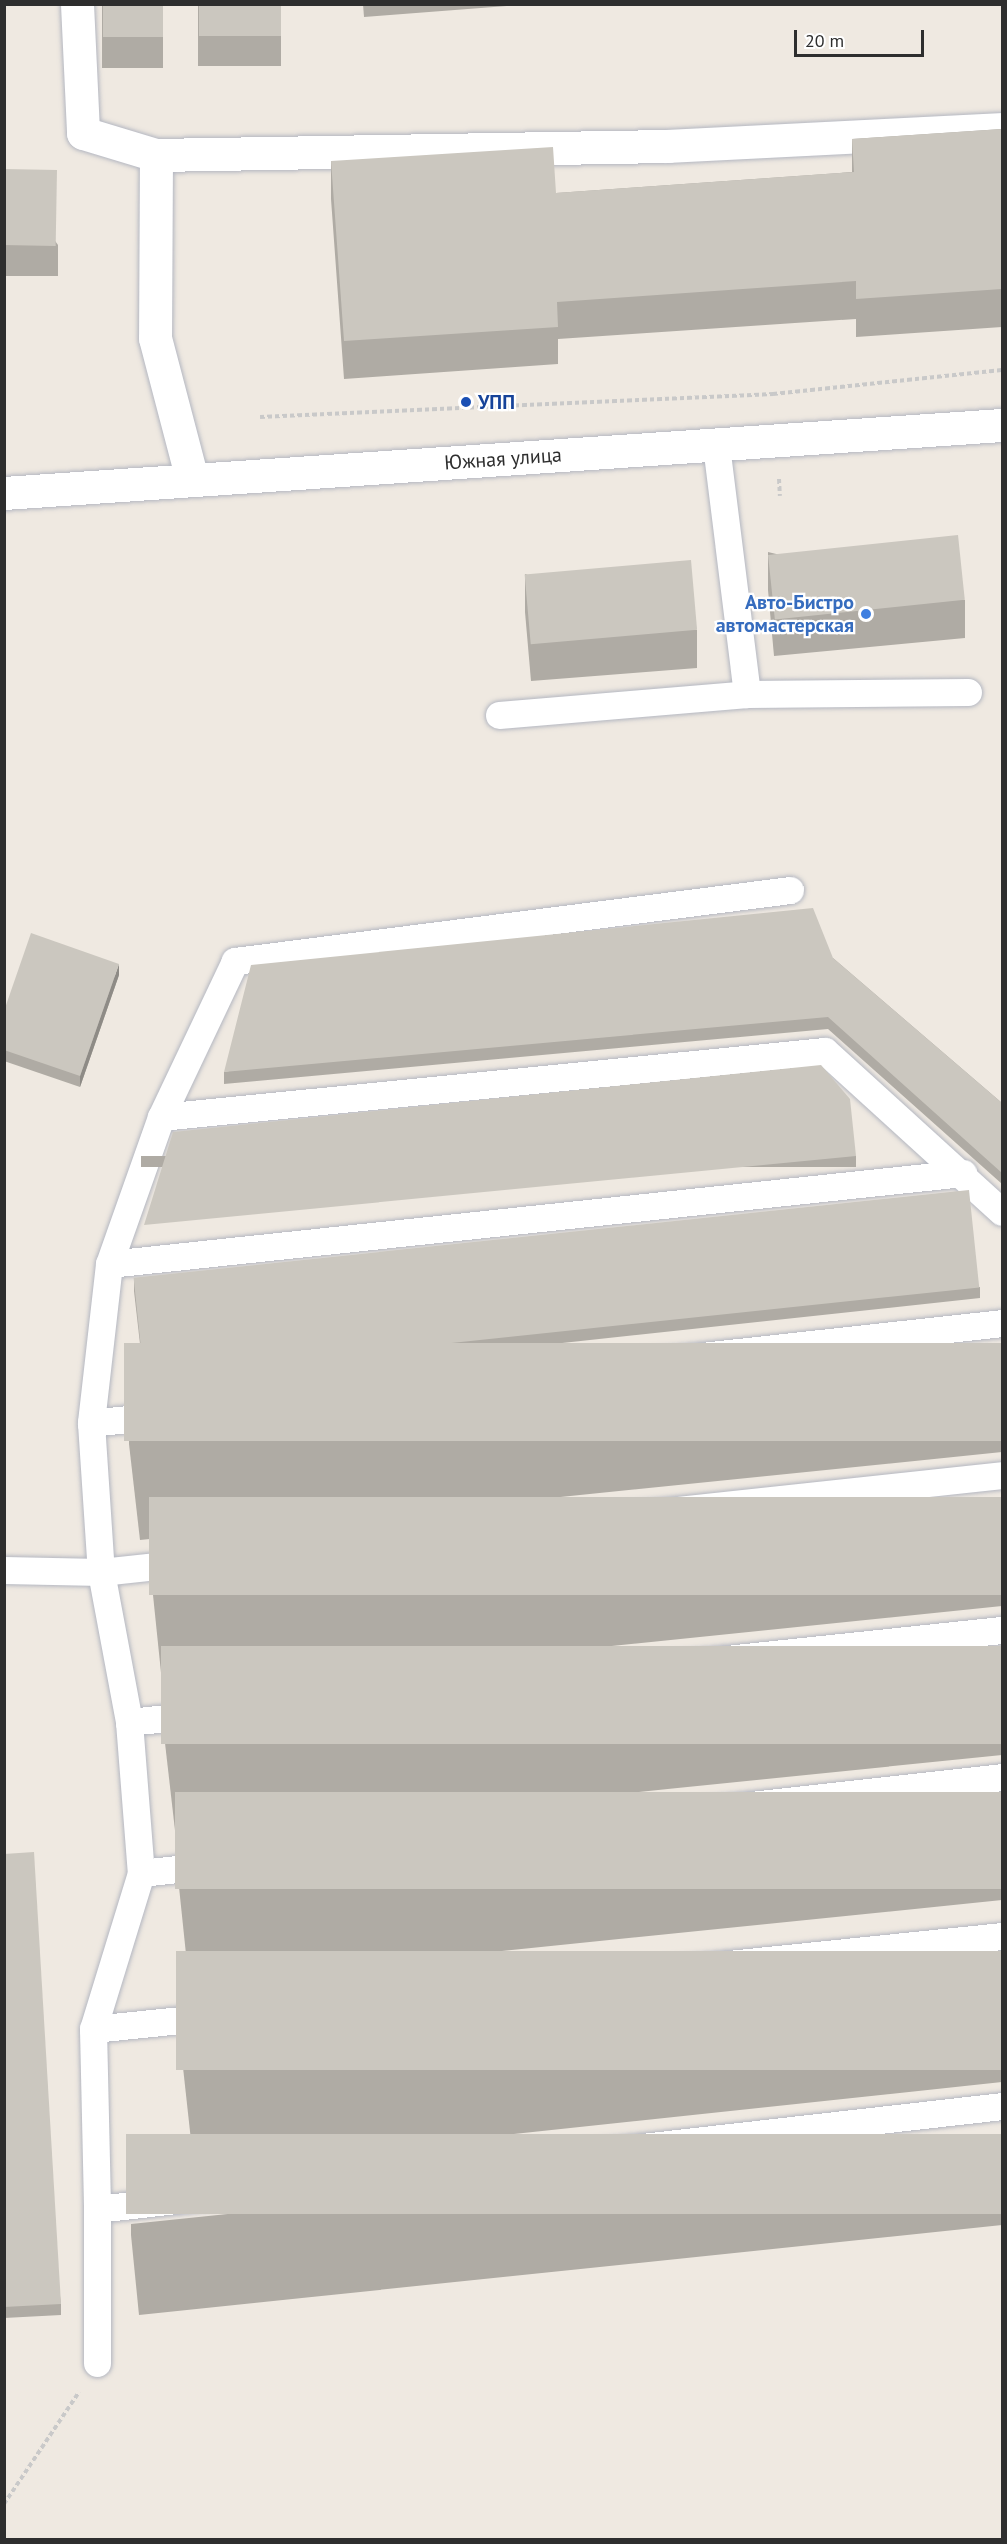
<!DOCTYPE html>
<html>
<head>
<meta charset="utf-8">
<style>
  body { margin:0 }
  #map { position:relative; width:1007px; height:2544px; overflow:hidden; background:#efe9e1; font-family:"PT Sans",sans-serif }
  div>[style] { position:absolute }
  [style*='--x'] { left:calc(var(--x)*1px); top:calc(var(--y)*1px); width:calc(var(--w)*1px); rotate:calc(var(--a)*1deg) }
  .path>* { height:4px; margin-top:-2px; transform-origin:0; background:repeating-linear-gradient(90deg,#c9c9c9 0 4.5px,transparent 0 7.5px) }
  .roads { filter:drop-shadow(0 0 2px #b4b7c1) drop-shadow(0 0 2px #b4b7c1) }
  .lane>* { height:27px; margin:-13.5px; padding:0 13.5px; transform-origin:13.5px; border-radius:13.5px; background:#fff }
  .street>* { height:33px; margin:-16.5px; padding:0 16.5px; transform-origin:16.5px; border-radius:16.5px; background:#fff }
  .secondary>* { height:33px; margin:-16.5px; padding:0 16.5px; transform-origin:16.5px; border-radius:16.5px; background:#fff }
  .wall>* { inset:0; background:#afaba4; transform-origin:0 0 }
  .shaded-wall>* { inset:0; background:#8e8b86 }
  .building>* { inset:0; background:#cbc7bf; transform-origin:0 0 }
  .dots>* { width:16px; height:16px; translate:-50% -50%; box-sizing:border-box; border:3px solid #fff; border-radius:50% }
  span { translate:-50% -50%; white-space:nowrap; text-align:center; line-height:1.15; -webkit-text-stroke:4.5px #fff; paint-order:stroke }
  .transit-label { font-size:20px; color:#164399; font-weight:700 }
  .left { translate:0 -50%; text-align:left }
  .street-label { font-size:20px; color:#2e2e2e }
  .shop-label { font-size:20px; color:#366cbe; font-weight:700 }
  .right { translate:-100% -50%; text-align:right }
  .frame { position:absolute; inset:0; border:6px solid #2e2e2e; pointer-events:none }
  .scale { position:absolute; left:794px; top:30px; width:130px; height:27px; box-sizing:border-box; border:3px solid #2e2e2e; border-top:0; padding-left:8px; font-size:18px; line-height:21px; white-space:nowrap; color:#2e2e2e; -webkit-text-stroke:4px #fff; paint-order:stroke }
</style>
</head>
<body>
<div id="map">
  <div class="path">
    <i style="--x:260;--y:417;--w:514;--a:-2.57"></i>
    <i style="--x:773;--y:394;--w:230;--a:-6"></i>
    <i style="--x:779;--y:479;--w:17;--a:87"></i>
    <i style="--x:4;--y:2504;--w:135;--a:-56.2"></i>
  </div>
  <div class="roads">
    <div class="lane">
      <i style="--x:716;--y:445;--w:251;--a:82.9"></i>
      <i style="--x:747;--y:694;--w:221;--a:-0.5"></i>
      <i style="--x:499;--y:715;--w:249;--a:-4.8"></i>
      <i style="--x:790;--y:890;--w:560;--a:172.71"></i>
      <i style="--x:235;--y:961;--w:173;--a:115.4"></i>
      <i style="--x:161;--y:1117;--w:156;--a:109.5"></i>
      <i style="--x:109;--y:1264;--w:160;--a:96.5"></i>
      <i style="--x:91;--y:1423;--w:149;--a:86.2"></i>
      <i style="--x:101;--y:1572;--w:153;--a:79.4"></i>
      <i style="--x:129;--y:1722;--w:151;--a:85.5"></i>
      <i style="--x:141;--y:1873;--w:163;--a:107.1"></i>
      <i style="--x:93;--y:2029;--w:180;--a:88.7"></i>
      <i style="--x:97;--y:2209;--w:911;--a:-6.49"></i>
      <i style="--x:161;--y:1117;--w:667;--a:-5.68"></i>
      <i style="--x:825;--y:1051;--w:239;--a:42.3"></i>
      <i style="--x:109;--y:1264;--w:859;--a:-6.08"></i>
      <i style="--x:91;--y:1423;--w:916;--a:-6.26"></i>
      <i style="--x:4;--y:1570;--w:97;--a:1.2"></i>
      <i style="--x:101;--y:1572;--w:906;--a:-6.14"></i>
      <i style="--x:129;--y:1722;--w:878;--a:-6.02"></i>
      <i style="--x:141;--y:1873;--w:866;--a:-6.36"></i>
      <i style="--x:93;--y:2029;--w:914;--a:-5.84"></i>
      <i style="--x:97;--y:2209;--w:154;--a:90"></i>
    </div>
    <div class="street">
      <i style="--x:77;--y:4;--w:129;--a:87.3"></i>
      <i style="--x:83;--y:133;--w:76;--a:16.8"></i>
      <i style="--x:156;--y:155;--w:183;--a:90.3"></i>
      <i style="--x:155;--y:338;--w:146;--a:75.3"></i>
      <i style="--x:156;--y:155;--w:512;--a:-1.01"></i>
      <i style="--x:668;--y:146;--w:334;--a:-2.9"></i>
    </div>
    <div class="secondary">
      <i style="--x:4;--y:493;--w:1000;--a:-3.9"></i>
    </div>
  </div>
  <div class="wall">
    <i style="left:102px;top:4px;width:61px;height:64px"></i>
    <i style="left:198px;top:4px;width:83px;height:62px"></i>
    <i style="clip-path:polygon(363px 4px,533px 4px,364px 17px)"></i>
    <i style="clip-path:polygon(1002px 129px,1002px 327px,856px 337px,856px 319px,558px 339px,558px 364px,344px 379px,331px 199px,331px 161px,556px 193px,852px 172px,852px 139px)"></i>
    <i style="clip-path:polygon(4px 169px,58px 245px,58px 276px,4px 276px)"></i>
    <i style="clip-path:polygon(768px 552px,965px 600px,965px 638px,774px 656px,768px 590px)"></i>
    <i style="clip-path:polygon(525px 574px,697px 630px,697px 668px,531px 681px,525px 612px)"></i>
    <i style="clip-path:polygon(833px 958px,1002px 1103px,1002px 1184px,828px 1029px,224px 1084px,224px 1072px)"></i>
    <i style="clip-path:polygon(119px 975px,80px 1087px,4px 1061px,4px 1011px)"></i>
    <i style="left:856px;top:1156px;width:11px;height:715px;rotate:90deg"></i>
    <i style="clip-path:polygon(134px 1280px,980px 1287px,980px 1298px,145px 1388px,134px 1291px)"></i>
    <i style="clip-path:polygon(1002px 1343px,1002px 1452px,140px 1540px,129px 1444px,129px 1432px)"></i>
    <i style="clip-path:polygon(1002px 1497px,1002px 1606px,163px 1692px,153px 1595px,153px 1584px)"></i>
    <i style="clip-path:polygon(1002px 1646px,1002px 1755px,176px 1839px,165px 1743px,165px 1732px)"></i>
    <i style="clip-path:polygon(1002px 1792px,1002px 1900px,189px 1983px,179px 1887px,179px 1875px)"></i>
    <i style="clip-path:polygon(4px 1854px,61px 2304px,61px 2315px,4px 2318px)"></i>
    <i style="clip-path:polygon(1002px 1951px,1002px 2082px,194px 2168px,181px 2049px,181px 2038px)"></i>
    <i style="clip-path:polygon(1002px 2134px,1002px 2225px,139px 2315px,131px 2235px,131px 2224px)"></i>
  </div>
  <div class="shaded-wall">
    <i style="clip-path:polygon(119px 964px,119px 975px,80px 1087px,80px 1076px)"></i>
  </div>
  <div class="building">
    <i style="left:103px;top:4px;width:60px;height:33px"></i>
    <i style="left:199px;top:4px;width:82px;height:32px"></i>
    <i style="clip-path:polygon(1002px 129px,1002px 289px,856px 299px,856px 281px,557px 302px,558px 327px,344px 341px,331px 161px,553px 147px,556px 193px,854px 172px,852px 139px)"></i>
    <i style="left:4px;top:169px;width:53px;height:76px;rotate:1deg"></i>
    <i style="left:958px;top:535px;width:65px;height:191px;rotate:84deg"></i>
    <i style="left:691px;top:560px;width:70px;height:167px;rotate:85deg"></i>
    <i style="clip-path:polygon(813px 908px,833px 958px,1002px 1103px,1002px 1173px,828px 1017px,224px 1072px,251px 965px)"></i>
    <i style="clip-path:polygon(31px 933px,119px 964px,80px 1076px,4px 1050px,4px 1011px)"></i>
    <i style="clip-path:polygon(821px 1065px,850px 1099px,856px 1156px,144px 1225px,173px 1132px)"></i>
    <i style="left:969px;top:1190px;width:98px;height:840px;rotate:84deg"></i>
    <i style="left:1002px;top:1343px;width:98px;height:878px;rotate:90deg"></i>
    <i style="left:1002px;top:1497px;width:98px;height:853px;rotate:90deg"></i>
    <i style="left:1002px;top:1646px;width:98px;height:841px;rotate:90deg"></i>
    <i style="left:1002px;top:1792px;width:97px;height:827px;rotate:90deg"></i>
    <i style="clip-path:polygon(34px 1852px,61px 2304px,4px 2307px,4px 1854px)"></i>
    <i style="left:1002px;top:1951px;width:119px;height:826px;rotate:90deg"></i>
    <i style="left:1002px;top:2134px;width:80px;height:876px;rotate:90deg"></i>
  </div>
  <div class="dots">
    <i style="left:466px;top:402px;background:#1a4fb4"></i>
    <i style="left:866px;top:614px;background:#3f7fe0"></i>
  </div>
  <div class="transit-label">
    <span class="left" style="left:478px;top:402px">УПП</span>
  </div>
  <div class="street-label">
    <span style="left:503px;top:459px;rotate:-4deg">Южная улица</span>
  </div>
  <div class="shop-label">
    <span class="right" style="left:854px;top:614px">Авто-Бистро<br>автомастерская</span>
  </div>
  <div class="frame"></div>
  <div class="scale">20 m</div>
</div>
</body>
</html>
